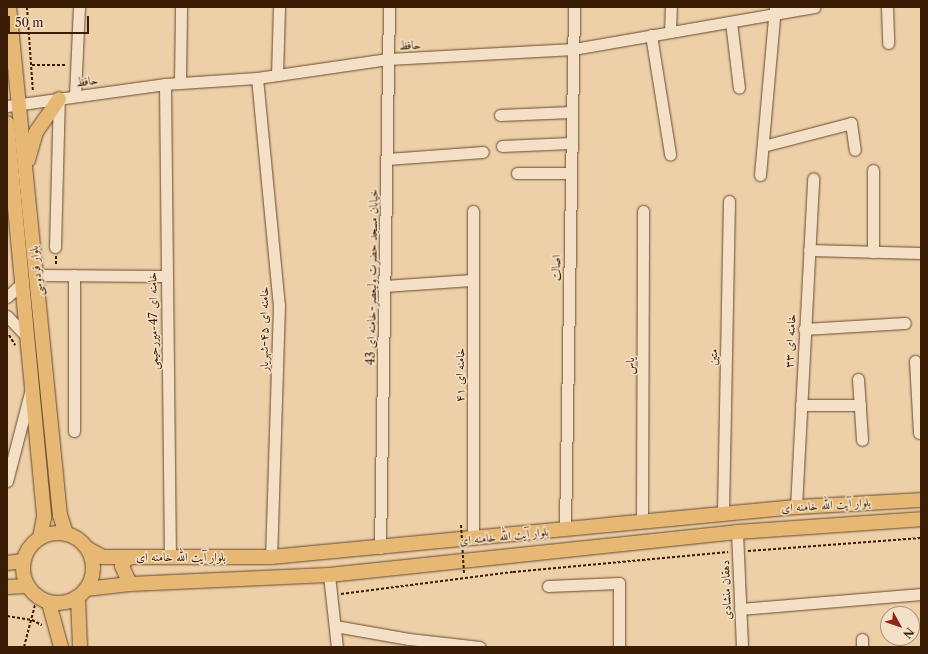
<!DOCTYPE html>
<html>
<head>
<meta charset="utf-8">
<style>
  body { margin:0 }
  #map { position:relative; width:928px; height:654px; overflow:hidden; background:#edcfa8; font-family:"Libre Caslon Text",Amiri,serif }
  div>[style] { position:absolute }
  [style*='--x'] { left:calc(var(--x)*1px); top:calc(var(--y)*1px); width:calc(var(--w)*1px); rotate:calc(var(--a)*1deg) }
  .path>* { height:2px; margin-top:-1px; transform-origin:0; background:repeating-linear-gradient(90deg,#3b1d06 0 3px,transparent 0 5px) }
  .roads { filter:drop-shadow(0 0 1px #684a2e) drop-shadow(0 0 1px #684a2e) }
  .minor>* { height:11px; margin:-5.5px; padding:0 5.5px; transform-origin:5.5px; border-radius:5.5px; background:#f3e0c6 }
  .major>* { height:14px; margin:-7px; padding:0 7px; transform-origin:7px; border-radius:7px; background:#e6b874 }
  .major>.ring { margin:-7px; padding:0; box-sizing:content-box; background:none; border:14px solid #e6b874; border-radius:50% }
  .path-bridge>* { height:2px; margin-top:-1px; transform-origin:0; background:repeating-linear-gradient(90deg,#3b1d06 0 3px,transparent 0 5px) }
  span { translate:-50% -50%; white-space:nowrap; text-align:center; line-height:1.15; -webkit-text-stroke:3px #f3e0c6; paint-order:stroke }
  .street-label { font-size:12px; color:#3b1d06 }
  .frame { position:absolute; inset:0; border:8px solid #3b1d06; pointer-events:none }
  .north { position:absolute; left:880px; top:606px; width:40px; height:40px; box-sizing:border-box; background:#f3e0c6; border:1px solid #a99279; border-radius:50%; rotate:130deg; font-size:11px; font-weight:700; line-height:16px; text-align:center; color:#3b1d06 }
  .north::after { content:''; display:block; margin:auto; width:14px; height:18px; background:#8f2418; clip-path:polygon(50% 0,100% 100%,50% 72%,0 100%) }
  .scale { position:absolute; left:8px; top:16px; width:81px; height:18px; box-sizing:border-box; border:2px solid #3b1d06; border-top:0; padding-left:5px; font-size:12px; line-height:14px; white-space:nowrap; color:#3b1d06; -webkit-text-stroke:3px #f3e0c6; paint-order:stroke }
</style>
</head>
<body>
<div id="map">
  <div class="path">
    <i style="--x:27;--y:7;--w:85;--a:86"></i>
    <i style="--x:32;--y:65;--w:34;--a:0"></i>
    <i style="--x:56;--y:256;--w:10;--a:90"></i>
    <i style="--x:9;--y:335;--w:12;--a:59"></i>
    <i style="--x:748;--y:551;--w:173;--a:-4.3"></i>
    <i style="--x:341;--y:594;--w:173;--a:-7.3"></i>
    <i style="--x:513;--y:572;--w:216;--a:-5.3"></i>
    <i style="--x:7;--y:616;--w:25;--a:9"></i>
    <i style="--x:32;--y:620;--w:11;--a:27"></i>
    <i style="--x:24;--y:647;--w:52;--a:-75.4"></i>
  </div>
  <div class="roads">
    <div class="minor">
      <i style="--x:887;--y:7;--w:36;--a:88"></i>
      <i style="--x:731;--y:22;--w:66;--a:83.1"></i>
      <i style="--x:670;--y:32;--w:25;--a:-88"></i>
      <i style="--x:651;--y:35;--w:121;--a:80.9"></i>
      <i style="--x:277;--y:75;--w:68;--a:-88.3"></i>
      <i style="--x:257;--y:78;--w:228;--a:84.5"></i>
      <i style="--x:279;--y:305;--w:252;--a:91.8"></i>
      <i style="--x:180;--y:82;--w:75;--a:-89.2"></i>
      <i style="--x:165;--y:84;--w:473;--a:89.4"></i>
      <i style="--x:75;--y:95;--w:88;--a:-87.4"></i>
      <i style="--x:7;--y:106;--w:160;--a:-7.9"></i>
      <i style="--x:165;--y:84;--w:92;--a:-3.7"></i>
      <i style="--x:257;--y:78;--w:132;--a:-8.3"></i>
      <i style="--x:388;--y:59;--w:186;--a:-3.1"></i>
      <i style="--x:574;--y:49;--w:244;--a:-9.9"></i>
      <i style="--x:500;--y:115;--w:71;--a:-2.4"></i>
      <i style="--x:502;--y:146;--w:68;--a:-2.5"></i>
      <i style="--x:763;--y:146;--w:91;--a:-14.6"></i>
      <i style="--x:851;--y:123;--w:27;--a:82"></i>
      <i style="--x:387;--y:159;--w:96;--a:-4.2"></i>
      <i style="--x:517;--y:173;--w:53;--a:0"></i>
      <i style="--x:760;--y:175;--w:168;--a:-84.9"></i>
      <i style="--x:473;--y:211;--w:328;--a:90"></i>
      <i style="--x:55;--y:247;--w:148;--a:-88.5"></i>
      <i style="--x:809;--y:250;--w:112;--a:1.5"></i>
      <i style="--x:873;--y:252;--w:82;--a:-90"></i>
      <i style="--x:37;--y:275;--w:129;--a:0.4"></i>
      <i style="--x:384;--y:286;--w:88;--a:-3.9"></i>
      <i style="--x:7;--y:297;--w:22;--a:-43"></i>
      <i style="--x:7;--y:316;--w:30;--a:46"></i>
      <i style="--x:804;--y:329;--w:101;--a:-3.4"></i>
      <i style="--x:915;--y:361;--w:72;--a:86.8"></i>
      <i style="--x:858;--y:379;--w:61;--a:86.2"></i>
      <i style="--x:801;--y:405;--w:59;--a:0"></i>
      <i style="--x:74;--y:431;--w:156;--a:-90"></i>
      <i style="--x:7;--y:481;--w:91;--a:-75.4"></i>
      <i style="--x:796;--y:507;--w:329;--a:-87"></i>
      <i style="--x:723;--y:513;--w:312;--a:-88.9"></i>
      <i style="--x:642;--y:521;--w:310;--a:-89.8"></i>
      <i style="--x:565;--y:529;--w:522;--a:-89.01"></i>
      <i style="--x:737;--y:532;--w:115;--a:87.5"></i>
      <i style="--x:380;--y:548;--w:541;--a:-89.05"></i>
      <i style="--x:329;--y:575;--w:72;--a:83.7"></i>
      <i style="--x:548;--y:586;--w:71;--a:-2.4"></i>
      <i style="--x:619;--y:583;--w:64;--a:90"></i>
      <i style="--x:740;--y:609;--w:182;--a:-4.7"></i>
      <i style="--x:335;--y:626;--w:75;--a:10"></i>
      <i style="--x:409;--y:639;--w:71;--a:6.4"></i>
      <i style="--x:862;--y:647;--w:8;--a:-90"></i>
    </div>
    <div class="major">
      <i style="--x:9;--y:7;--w:511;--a:84.27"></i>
      <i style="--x:60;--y:515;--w:20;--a:72"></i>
      <i style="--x:7;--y:123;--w:396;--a:84.6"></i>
      <i style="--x:44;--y:517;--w:21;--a:101"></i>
      <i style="--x:28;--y:160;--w:29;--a:-74"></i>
      <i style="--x:36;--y:132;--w:40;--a:-55.1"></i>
      <i class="ring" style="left:23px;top:533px;width:56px;height:56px"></i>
      <i style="--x:88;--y:549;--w:17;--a:28"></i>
      <i style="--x:103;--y:557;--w:168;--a:0"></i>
      <i style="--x:271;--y:557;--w:527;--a:-5.44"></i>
      <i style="--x:796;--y:507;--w:125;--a:-3.2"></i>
      <i style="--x:7;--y:563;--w:16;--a:-7"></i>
      <i style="--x:130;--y:584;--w:20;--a:-114"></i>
      <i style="--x:122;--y:566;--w:8;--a:-60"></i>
      <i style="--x:126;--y:559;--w:7;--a:-16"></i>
      <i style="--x:7;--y:587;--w:20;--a:-3"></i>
      <i style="--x:86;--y:589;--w:44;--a:-6.5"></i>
      <i style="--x:130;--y:584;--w:199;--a:-2.6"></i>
      <i style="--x:329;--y:575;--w:410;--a:-6"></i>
      <i style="--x:737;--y:532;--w:184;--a:-4"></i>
      <i style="--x:78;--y:597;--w:50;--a:87.7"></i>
      <i style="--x:49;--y:603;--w:46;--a:74.7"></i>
    </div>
  </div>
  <div class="path-bridge">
    <i style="--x:461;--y:525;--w:48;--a:86.4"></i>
  </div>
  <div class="street-label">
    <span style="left:410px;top:45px;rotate:-3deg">حافظ</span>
    <span style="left:87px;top:81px;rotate:-8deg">حافظ</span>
    <span style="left:556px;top:268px;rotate:-89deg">اصالت</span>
    <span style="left:36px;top:271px;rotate:-96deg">بلوار فردوسی</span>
    <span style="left:372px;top:277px;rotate:-89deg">خیابان مسجد حضرت ولیعصر-خامنه ای 43</span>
    <span style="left:153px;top:321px;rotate:-91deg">خامنه ای 47-میررحیمی</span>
    <span style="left:264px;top:329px;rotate:-90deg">خامنه ای ۴۵-شهریار</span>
    <span style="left:790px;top:341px;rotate:-87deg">خامنه ای ۳۳</span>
    <span style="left:713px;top:357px;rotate:-89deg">متین</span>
    <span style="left:630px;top:366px;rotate:-90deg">یاس</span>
    <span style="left:460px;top:375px;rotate:-90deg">خامنه ای ۴۱</span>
    <span style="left:826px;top:505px;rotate:-4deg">بلوار آیت الله خامنه ای</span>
    <span style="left:504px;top:536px;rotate:-6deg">بلوار آیت الله خامنه ای</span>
    <span style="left:181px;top:557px">بلوار آیت الله خامنه ای</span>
    <span style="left:726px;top:590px;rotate:-92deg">دهقان منشادی</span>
  </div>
  <div class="frame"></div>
  <div class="north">N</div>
  <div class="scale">50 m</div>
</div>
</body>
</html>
